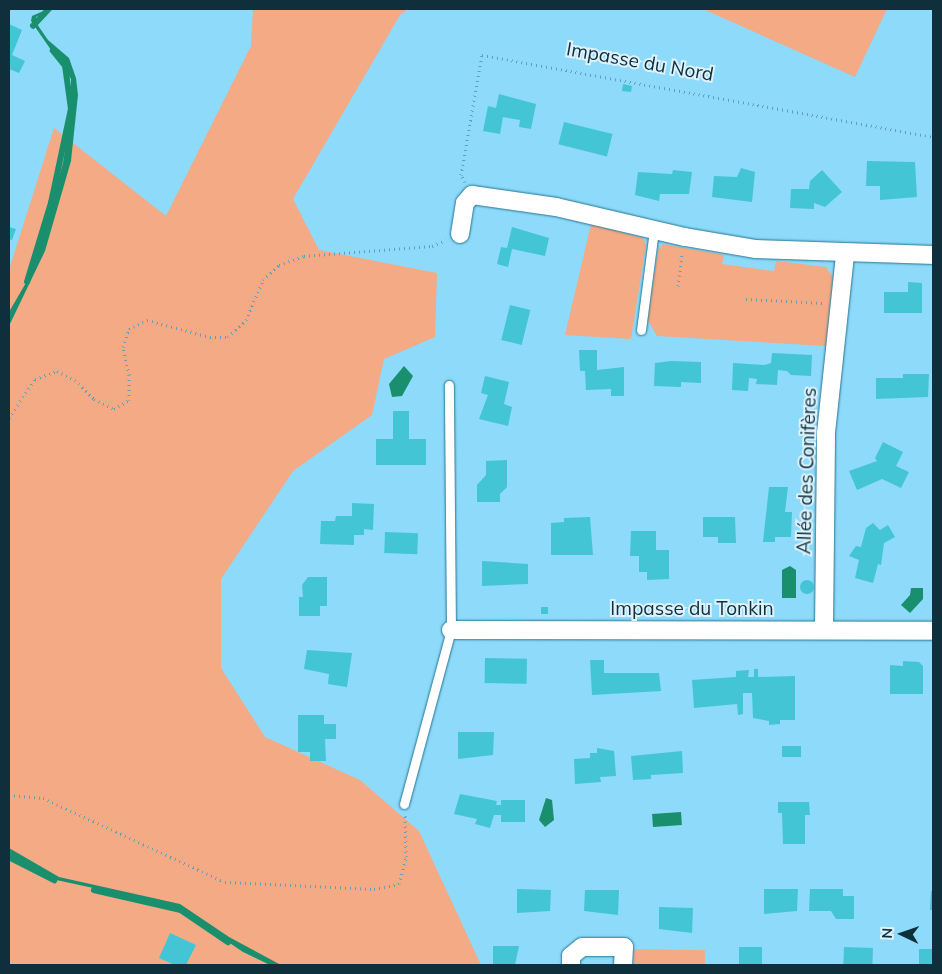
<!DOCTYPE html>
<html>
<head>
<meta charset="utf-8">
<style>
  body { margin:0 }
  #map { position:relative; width:942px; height:974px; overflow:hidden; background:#8ddafb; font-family:Mulish,sans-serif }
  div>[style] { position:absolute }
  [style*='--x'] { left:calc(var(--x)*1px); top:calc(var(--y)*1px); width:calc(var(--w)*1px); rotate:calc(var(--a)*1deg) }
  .green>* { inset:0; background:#f3aa85; transform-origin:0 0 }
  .water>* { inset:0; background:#1a8f6d; transform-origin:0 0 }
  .stream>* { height:5.5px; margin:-2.75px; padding:0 2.75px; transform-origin:2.75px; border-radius:2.75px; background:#1a8f6d }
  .building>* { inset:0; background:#44c5d5; transform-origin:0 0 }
  .round { border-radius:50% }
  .path>* { height:3px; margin-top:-1.5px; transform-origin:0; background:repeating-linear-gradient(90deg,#619eb8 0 1px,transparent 0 5px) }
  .roads { filter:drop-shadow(0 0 1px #247592) drop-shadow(0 0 1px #247592) }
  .lane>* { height:9px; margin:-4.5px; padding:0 4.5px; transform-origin:4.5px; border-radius:4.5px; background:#fff }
  .street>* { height:18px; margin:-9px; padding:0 9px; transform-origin:9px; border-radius:9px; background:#fff }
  span { translate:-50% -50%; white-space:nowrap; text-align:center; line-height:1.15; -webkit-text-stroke:4px #ddf2fc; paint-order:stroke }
  .street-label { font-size:19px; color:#0e2f3b }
  .frame { position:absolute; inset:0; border:10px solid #0e2f3b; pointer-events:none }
  .north { position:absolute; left:877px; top:909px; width:50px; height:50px; -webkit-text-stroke:4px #ddf2fc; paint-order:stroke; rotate:273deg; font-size:14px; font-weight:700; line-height:20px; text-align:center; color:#0e2f3b }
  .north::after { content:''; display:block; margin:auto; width:18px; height:22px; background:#0e2f3b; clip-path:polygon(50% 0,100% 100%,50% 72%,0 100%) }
</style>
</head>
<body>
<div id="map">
  <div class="green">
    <i style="clip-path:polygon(253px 9px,408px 9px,400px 15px,293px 199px,319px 250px,437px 273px,435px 337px,384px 359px,372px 415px,293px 471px,221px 579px,221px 668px,265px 737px,360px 780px,419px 831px,481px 965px,9px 965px,9px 270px,54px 128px,166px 216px,251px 46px)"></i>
    <i style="clip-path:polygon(703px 9px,887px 9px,855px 77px)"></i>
    <i style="clip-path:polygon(591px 224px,643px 238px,646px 245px,631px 339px,565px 335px)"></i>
    <i style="clip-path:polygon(663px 244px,724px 255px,722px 264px,774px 271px,776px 261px,826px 267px,833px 277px,826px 346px,657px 336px,647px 319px,658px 250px)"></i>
    <i style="left:634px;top:949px;width:71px;height:16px;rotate:1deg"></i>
  </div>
  <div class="water">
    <i style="clip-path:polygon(48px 9px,54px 9px,36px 17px,37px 24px,48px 40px,69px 58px,76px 78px,78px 95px,71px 161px,45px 251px,9px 326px,9px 312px,27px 281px,48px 217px,63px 163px,71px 109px,71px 79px,31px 21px,32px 16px)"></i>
    <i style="clip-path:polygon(404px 366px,413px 376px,402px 396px,392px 397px,389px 384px)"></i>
    <i style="clip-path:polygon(790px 566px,796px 570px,796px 598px,782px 598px,782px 570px)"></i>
    <i style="clip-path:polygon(911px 588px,923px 588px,923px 599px,910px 613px,901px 605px,910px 595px)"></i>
    <i style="clip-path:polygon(546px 798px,552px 800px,554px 820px,545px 827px,539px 820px)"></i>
    <i style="left:681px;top:812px;width:13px;height:29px;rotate:86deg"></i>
    <i style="clip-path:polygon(9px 848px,59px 877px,180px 904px,229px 937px,281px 965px,270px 965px,243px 952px,181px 910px,158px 902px,47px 878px,9px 854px)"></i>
  </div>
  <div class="stream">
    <i style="--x:33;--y:26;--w:23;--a:-47"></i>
    <i style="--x:27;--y:282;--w:83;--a:-73.1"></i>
    <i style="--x:51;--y:203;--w:96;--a:-78"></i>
    <i style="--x:71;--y:109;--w:43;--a:-97.9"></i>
    <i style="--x:65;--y:66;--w:19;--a:-129"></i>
    <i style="--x:9;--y:857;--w:51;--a:27.1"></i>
    <i style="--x:94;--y:890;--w:89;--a:12.9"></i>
    <i style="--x:181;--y:910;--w:57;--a:34.2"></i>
  </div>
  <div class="building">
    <i style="clip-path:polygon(9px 24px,22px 30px,12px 55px,25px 61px,19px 73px,9px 69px)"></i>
    <i style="clip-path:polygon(623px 84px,632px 86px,631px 92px,622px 91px)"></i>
    <i style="clip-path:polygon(499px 94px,536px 104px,531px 129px,519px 127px,520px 120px,503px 117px,500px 134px,483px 131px,488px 106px,496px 108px)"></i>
    <i style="left:564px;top:122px;width:50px;height:23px;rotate:14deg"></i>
    <i style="clip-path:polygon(867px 161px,915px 162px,917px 197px,880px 200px,880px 186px,866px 186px)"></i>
    <i style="clip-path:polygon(741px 168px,755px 172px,752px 202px,712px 197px,714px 176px,737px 177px)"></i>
    <i style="clip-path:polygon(673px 170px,692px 172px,689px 194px,660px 194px,659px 201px,635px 195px,638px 172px,672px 174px)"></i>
    <i style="clip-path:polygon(822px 170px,842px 192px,825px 207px,814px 203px,814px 209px,790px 208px,791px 189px,809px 189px,810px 181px)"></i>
    <i style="clip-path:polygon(9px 227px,16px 229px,12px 240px,9px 239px)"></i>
    <i style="clip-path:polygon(512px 227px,549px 238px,545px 256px,512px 249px,508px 267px,497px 264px,501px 247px,507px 248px)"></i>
    <i style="clip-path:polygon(908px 282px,922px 283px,922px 313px,884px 313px,884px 292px,908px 292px)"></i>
    <i style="left:510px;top:305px;width:21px;height:36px;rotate:14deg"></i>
    <i style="clip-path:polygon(579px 350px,597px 350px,597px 370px,624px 367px,624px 396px,611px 396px,611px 389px,586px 390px,585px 371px,580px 371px)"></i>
    <i style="clip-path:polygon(772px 353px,812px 355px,811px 376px,791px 375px,787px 371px,778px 370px,777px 385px,756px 384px,757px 379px,749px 378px,748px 391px,732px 390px,733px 363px,765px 365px,771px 363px)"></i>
    <i style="clip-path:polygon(671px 361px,701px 362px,701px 383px,681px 382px,681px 387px,654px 386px,655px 363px)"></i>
    <i style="clip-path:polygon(903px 374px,929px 374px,928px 397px,876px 399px,876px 378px,903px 378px)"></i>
    <i style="clip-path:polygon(485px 376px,509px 382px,504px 404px,512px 407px,508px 426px,479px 419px,488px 395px,481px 393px)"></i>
    <i style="clip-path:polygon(393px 411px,409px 411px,409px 439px,426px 439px,426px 465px,376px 465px,376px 439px,393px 439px)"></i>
    <i style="clip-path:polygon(883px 442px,903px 452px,896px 466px,909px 472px,901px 488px,882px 479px,857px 490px,849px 471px,877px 461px,875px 458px)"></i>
    <i style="clip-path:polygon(507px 460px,507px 487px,500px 494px,500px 502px,477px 502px,477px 485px,486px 475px,486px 461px)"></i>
    <i style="clip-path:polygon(769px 487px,788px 487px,785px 512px,792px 512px,791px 537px,775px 537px,775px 542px,763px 542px)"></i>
    <i style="clip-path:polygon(352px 503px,374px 504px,373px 530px,364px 529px,364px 535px,354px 535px,354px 545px,320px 544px,321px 521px,335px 521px,336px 516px,352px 516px)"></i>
    <i style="clip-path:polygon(590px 517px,593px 555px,551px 555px,551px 523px,564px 522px,564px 518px)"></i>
    <i style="clip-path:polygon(703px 517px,735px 517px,736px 543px,718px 543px,718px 537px,703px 537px)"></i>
    <i style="clip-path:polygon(873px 523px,880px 530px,888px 525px,895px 537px,884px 543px,881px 565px,878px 564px,873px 583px,855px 578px,859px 560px,849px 556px,856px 546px,861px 547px,866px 528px)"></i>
    <i style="clip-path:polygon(631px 531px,656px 531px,656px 550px,669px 550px,669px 579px,647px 580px,647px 572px,639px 572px,639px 556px,630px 556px)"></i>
    <i style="left:385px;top:532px;width:33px;height:21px;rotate:2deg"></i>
    <i style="clip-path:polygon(482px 561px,528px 564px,528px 584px,482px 586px)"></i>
    <i style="clip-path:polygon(308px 577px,327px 577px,327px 606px,320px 606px,320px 616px,299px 616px,299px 597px,303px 597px,302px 585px)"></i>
    <i class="round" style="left:800px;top:580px;width:14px;height:14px"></i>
    <i style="left:541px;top:607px;width:7px;height:7px"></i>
    <i style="clip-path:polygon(307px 650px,352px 653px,347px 687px,328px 684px,329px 674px,304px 669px)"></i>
    <i style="left:485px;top:658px;width:42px;height:25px;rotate:1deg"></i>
    <i style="clip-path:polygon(590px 660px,604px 660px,604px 673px,659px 673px,661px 691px,592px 695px)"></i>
    <i style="clip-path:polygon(903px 661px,919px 662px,923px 666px,923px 694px,890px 694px,890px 665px,903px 666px)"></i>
    <i style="clip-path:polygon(754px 669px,758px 669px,758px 677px,795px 676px,795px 720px,780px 720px,780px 724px,769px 725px,769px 721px,753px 718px,752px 693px,743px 693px,743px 714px,738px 715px,737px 704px,694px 708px,692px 680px,736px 677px,736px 671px,749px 670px,748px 677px,754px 677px)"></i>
    <i style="clip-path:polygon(298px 715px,324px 715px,324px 724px,336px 724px,336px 739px,325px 739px,326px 761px,310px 761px,310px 752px,298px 752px)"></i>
    <i style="clip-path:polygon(458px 732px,494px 732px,493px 755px,458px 759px)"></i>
    <i style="left:801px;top:746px;width:11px;height:19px;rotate:90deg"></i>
    <i style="clip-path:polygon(597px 748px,614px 751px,616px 776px,600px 777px,601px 782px,575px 784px,574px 759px,590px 758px,590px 753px,597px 753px)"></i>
    <i style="clip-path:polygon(682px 751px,683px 773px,651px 775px,651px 779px,633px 780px,631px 756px)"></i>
    <i style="clip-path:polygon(460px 794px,497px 801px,496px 805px,501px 805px,501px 800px,525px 800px,525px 822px,501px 822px,501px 815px,494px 815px,490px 828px,475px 824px,477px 819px,454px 814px)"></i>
    <i style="clip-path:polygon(778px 802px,809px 802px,810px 815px,805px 815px,805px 844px,783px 844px,782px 813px,778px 813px)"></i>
    <i style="clip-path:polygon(517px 889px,551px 890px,550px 911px,517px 913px)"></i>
    <i style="clip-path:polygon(764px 889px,798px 889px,797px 911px,764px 914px)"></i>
    <i style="clip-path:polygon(810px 889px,843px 889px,843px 896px,854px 896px,854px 919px,836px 919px,831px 911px,809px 911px)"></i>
    <i style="clip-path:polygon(585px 890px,619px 890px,618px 915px,584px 911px)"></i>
    <i style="clip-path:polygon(931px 891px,933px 891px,933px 910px,930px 910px)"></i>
    <i style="clip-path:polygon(659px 907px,693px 908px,692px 933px,659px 929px)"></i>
    <i style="clip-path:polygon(170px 933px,196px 945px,186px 965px,175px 965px,159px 958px)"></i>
    <i style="clip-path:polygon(493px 946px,519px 946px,515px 965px,493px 965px)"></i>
    <i style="left:739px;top:947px;width:23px;height:18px"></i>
    <i style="left:844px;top:947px;width:29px;height:18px;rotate:2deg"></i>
    <i style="left:919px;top:949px;width:14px;height:16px"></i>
  </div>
  <div class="path">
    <i style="--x:465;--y:182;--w:8;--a:-120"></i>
    <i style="--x:461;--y:175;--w:122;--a:-80.1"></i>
    <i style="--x:482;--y:55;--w:458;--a:10.3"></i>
    <i style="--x:678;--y:286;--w:31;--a:-83"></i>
    <i style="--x:746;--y:299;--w:77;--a:3"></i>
    <i style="--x:9;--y:418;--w:47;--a:-56.3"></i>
    <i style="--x:35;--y:379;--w:23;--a:-20"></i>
    <i style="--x:57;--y:371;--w:20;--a:27"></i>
    <i style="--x:75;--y:380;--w:27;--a:45"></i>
    <i style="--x:94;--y:399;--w:22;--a:27"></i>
    <i style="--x:114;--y:409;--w:17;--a:-31"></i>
    <i style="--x:129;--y:400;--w:25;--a:-90"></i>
    <i style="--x:129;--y:375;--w:29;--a:-102"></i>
    <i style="--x:123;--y:347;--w:19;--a:-72"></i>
    <i style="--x:129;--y:329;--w:20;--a:-27"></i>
    <i style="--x:147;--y:320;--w:65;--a:15.1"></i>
    <i style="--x:210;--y:337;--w:18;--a:0"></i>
    <i style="--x:228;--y:337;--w:25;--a:-43"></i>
    <i style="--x:246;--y:320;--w:43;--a:-67"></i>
    <i style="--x:263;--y:280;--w:22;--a:-43"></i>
    <i style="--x:279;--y:265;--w:27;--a:-20"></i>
    <i style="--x:304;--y:256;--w:128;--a:-4.5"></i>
    <i style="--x:432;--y:246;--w:15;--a:-23"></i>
    <i style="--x:9;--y:795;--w:34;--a:5"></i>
    <i style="--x:43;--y:798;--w:200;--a:24.8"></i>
    <i style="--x:225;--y:882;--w:149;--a:2.7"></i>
    <i style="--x:374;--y:889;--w:25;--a:-11"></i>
    <i style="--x:399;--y:884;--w:28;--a:-75"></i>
    <i style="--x:406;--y:857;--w:42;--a:-91.4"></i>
    <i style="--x:124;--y:965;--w:11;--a:0"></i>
  </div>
  <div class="roads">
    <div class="lane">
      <i style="--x:641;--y:330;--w:101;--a:-82.6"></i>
      <i style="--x:404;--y:804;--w:180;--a:-74.9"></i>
      <i style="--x:451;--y:630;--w:245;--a:-90.5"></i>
    </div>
    <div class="street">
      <i style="--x:460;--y:234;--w:31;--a:-81"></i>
      <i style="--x:465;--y:203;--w:11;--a:-49"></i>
      <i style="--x:472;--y:195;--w:85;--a:8.1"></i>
      <i style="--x:556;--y:207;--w:132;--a:13.1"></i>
      <i style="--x:685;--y:237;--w:72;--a:9.6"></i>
      <i style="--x:756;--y:249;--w:177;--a:1.9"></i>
      <i style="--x:451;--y:630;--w:482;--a:0.1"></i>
      <i style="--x:824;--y:630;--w:197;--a:-89.4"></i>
      <i style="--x:826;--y:433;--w:180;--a:-83.9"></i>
      <i style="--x:571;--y:965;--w:9;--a:-90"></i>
      <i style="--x:571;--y:956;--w:14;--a:-39"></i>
      <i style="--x:582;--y:947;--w:42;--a:0"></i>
      <i style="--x:624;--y:947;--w:18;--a:93"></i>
    </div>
  </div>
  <div class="street-label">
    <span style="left:640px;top:62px;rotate:10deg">Impasse du Nord</span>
    <span style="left:807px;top:471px;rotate:-88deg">Allée des Conifères</span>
    <span style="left:692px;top:609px">Impasse du Tonkin</span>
  </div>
  <div class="frame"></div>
  <div class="north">N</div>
</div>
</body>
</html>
